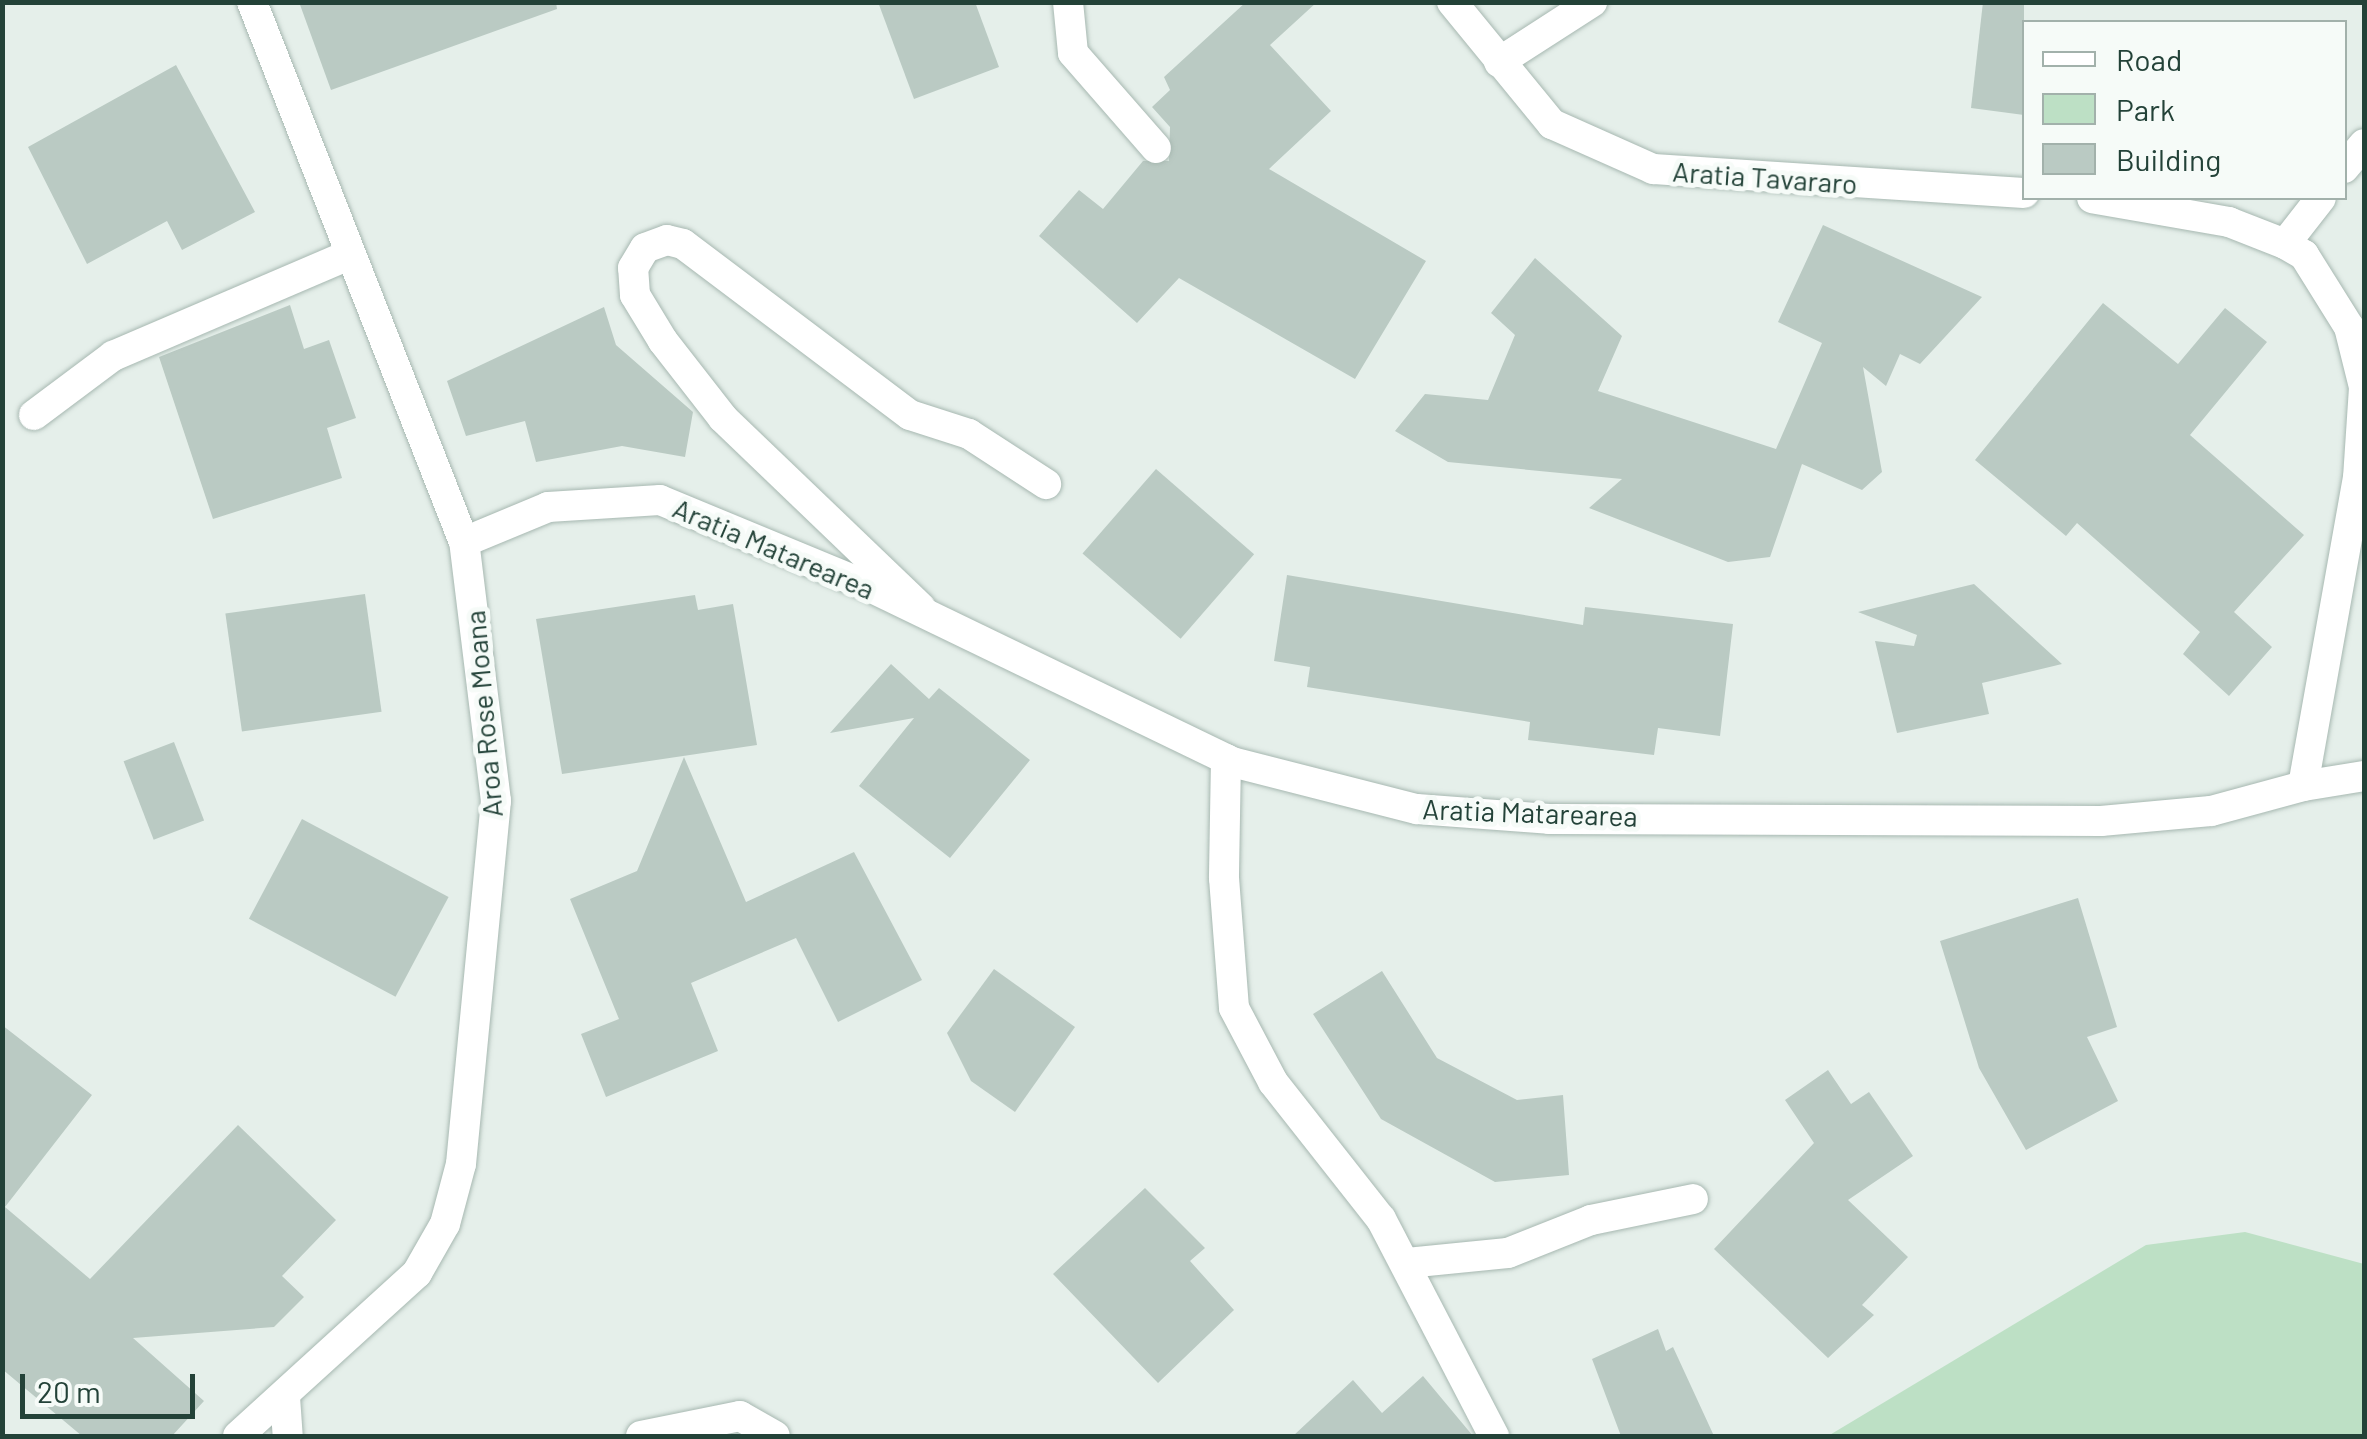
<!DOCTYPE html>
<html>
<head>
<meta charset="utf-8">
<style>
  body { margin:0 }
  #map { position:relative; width:2367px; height:1439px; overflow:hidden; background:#e5efea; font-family:Barlow,sans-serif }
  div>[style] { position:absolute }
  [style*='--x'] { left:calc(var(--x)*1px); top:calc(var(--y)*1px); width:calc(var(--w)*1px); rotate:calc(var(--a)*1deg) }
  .green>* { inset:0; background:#bde0c5 }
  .building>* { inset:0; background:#bacac3; transform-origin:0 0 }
  .roads { filter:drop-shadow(0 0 2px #a7b8b1) drop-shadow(0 0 2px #a7b8b1) }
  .lane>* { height:30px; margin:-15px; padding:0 15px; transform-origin:15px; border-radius:15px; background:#fff }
  .street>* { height:30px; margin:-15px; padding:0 15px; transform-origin:15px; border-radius:15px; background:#fff }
  .secondary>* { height:30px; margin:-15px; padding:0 15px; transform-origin:15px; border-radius:15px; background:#fff }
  span { translate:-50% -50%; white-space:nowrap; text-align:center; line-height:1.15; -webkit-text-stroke:10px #f6fbf8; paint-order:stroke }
  .street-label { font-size:28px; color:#234238 }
  .frame { position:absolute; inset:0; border:5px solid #234238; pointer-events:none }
  .legend { position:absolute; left:2022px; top:20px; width:325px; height:180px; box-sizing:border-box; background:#f6fbf8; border:2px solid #a2b1ab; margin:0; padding:12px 18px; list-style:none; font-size:30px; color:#234238 }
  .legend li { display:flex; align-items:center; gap:20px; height:50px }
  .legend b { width:50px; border:2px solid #a2b1ab }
  .scale { position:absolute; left:20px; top:1374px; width:175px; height:45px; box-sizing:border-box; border:5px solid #234238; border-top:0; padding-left:12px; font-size:30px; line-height:35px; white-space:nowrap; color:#234238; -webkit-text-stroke:8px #f6fbf8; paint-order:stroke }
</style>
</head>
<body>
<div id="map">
  <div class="green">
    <i style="clip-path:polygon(2245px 1232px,2364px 1264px,2364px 1436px,1828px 1436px,2146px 1245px)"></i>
  </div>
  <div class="building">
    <i style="clip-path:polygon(299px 2px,556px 2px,557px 9px,331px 90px)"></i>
    <i style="clip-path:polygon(878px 2px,975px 2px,999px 67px,914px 99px)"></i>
    <i style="clip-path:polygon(1246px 2px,1317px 2px,1270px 45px,1331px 111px,1269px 169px,1426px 261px,1355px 379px,1179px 278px,1137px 323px,1039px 236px,1079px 190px,1103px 209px,1143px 161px,1169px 161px,1170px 127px,1152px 107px,1170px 90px,1164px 77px)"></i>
    <i style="clip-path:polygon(1983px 2px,2024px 2px,2024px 115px,1971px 108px)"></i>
    <i style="clip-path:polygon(176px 65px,255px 212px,182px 250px,167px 221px,87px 264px,28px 147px)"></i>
    <i style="clip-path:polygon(1823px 225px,1982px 297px,1920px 364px,1900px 354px,1886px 386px,1863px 367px,1882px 472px,1862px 490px,1802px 464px,1770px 557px,1728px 562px,1589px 508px,1622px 479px,1448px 462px,1395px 431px,1425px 394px,1488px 400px,1515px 335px,1491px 313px,1535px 258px,1622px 336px,1598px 391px,1776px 449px,1822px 343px,1778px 322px)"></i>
    <i style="clip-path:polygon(2103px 303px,2178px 364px,2225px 308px,2267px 342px,2190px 435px,2304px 535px,2234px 612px,2272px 647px,2229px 696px,2183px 654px,2200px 632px,2077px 523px,2066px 536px,1975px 460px)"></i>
    <i style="clip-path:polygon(290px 305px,304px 349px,329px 340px,356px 418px,327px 428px,342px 478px,213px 519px,159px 357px)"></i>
    <i style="clip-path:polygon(604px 307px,616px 345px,693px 412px,685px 457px,622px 446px,536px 462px,525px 421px,466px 436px,447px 381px)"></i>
    <i style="left:1156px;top:469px;width:130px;height:112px;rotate:41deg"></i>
    <i style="clip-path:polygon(1287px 575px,1583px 625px,1585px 607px,1733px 624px,1720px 736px,1658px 728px,1654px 755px,1528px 740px,1530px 722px,1307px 687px,1310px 667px,1274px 661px)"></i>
    <i style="clip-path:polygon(1974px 584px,2062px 664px,1982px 683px,1989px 714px,1897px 733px,1875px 641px,1914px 646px,1917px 635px,1858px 612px)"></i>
    <i style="left:365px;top:594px;width:119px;height:141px;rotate:82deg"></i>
    <i style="clip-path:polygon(695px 595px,698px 610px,733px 604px,757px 745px,562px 774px,536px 619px)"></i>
    <i style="clip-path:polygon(891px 664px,929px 699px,939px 688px,1030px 760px,950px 858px,859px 786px,914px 718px,830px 733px)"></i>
    <i style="left:174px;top:742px;width:84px;height:54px;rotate:69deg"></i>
    <i style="clip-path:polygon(684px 757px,746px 902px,854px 852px,922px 980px,838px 1022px,796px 938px,691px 983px,718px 1051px,606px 1097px,581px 1034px,619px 1019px,570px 899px,637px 871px)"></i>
    <i style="left:302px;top:819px;width:166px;height:113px;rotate:28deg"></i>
    <i style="clip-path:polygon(2078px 898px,2117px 1027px,2087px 1037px,2118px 1101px,2026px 1150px,1979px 1068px,1940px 941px)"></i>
    <i style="clip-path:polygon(994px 969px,1075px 1027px,1015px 1112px,971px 1081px,947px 1033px)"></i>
    <i style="clip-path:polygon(1382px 971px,1437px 1058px,1517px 1100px,1563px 1095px,1569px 1175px,1495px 1182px,1381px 1119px,1313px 1014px)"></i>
    <i style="clip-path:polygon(2px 1025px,92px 1095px,5px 1207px,90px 1279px,238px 1125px,336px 1220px,282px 1276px,304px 1297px,274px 1327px,133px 1338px,204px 1401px,172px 1436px,82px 1436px,2px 1369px)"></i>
    <i style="clip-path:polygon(1828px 1070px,1851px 1104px,1869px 1092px,1913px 1156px,1848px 1200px,1908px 1257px,1862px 1305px,1874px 1315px,1828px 1358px,1714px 1249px,1814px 1143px,1785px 1100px)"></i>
    <i style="clip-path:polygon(1145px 1188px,1205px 1248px,1190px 1261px,1234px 1310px,1158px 1383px,1053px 1274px)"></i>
    <i style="clip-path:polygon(1658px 1329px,1666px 1351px,1673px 1347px,1714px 1436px,1621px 1436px,1592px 1359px)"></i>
    <i style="clip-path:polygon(1423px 1376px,1473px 1436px,1293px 1436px,1353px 1380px,1382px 1413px)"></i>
  </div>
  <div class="roads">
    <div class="lane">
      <i style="--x:2344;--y:168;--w:31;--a:-50"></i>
      <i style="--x:2285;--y:244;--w:58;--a:-52"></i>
      <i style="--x:34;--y:415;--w:99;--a:-36.8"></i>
      <i style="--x:113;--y:356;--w:257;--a:-23.2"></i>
      <i style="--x:1407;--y:1263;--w:101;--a:-5.7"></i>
      <i style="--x:1508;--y:1253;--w:89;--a:-21.7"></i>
      <i style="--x:1591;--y:1220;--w:104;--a:-11.6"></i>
    </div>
    <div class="street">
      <i style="--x:252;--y:2;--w:580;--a:68.57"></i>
      <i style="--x:1068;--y:2;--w:51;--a:84.4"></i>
      <i style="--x:1073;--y:53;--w:126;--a:48.9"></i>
      <i style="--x:1499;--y:62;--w:111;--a:-32.8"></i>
      <i style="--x:921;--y:608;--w:274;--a:-136.2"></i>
      <i style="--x:723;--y:418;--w:98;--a:-127.9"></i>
      <i style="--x:663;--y:341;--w:54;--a:-121.3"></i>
      <i style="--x:635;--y:295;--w:27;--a:-94"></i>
      <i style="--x:633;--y:268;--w:23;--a:-59"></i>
      <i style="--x:645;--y:248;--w:23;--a:-20"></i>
      <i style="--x:667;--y:240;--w:16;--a:14"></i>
      <i style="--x:683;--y:244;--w:284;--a:37"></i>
      <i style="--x:910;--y:415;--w:62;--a:17.9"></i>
      <i style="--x:969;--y:434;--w:92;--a:33"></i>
      <i style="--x:1226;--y:759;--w:119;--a:91"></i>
      <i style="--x:1224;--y:878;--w:130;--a:85.6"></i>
      <i style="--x:1234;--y:1008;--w:84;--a:62.2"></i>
      <i style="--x:1273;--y:1082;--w:174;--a:51.8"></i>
      <i style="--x:1381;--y:1219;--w:245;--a:62.5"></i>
      <i style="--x:2303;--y:786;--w:62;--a:-9.3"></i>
      <i style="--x:285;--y:1397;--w:39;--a:86"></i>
      <i style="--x:641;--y:1436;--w:101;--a:-11.4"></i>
      <i style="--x:740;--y:1416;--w:40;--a:29.7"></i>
    </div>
    <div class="secondary">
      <i style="--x:1452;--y:2;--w:158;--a:50.7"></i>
      <i style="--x:1552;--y:124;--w:111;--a:24"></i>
      <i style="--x:1653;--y:169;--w:372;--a:3.7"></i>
      <i style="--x:238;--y:1436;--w:242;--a:-42.3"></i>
      <i style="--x:417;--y:1273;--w:56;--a:-60.3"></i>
      <i style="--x:445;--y:1224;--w:62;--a:-75.1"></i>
      <i style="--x:461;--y:1164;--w:365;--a:-84.5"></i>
      <i style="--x:496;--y:801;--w:261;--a:-97"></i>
      <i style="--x:464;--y:542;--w:91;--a:-22.6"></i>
      <i style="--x:548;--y:507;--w:112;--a:-3.6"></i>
      <i style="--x:660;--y:500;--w:225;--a:22.5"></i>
      <i style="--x:868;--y:586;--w:404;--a:25.8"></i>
      <i style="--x:1232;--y:762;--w:191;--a:14.3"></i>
      <i style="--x:1417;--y:809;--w:132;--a:4.3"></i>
      <i style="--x:1549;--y:819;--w:552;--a:0.21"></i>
      <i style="--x:2101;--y:821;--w:110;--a:-5.2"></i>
      <i style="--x:2211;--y:811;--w:95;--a:-15.2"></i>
      <i style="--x:2303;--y:786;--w:313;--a:-79.9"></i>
      <i style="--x:2358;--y:478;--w:91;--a:-86.2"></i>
      <i style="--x:2364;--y:387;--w:62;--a:-104"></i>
      <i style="--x:2349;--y:327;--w:85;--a:-122"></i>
      <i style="--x:2304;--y:255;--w:22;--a:-150"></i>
      <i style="--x:2285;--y:244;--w:60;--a:-158.6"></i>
      <i style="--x:2229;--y:222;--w:139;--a:-170.1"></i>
    </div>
  </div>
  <div class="street-label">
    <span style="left:1765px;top:177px;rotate:4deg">Aratia Tavararo</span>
    <span style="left:774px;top:548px;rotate:23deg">Aratia Matarearea</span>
    <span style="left:483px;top:714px;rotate:-95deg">Aroa Rose Moana</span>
    <span style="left:1530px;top:812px;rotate:2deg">Aratia Matarearea</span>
  </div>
  <div class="frame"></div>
  <ul class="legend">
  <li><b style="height:12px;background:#fff"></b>Road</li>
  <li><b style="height:28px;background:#bde0c5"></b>Park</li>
  <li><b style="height:28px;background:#bacac3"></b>Building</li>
  </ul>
  <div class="scale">20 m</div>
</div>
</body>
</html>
